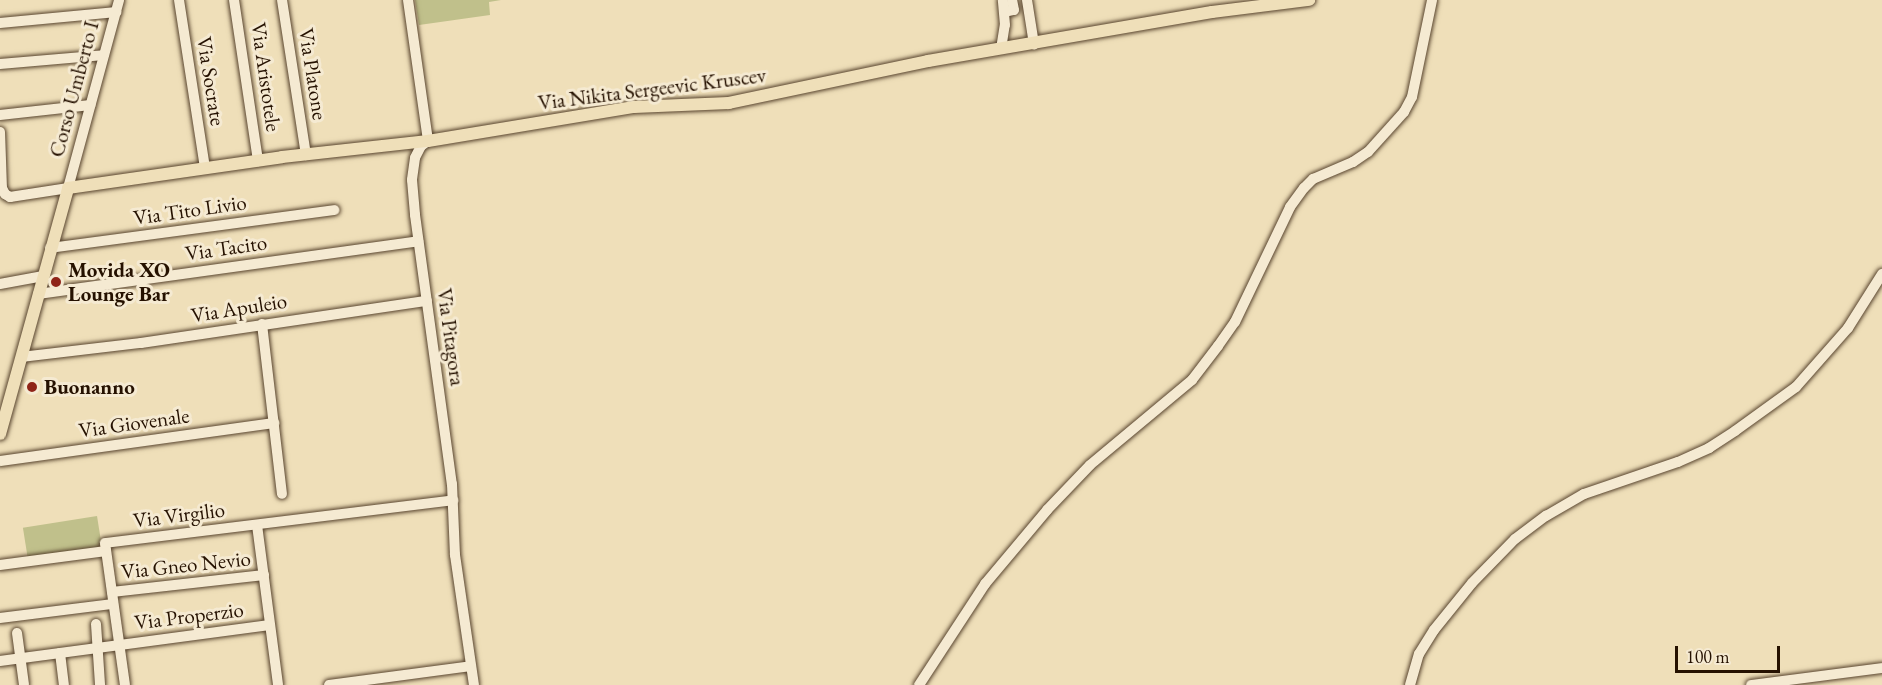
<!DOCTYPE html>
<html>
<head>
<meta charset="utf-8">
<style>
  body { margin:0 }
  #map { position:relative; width:1882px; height:685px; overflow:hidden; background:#efdfb9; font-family:"EB Garamond",serif }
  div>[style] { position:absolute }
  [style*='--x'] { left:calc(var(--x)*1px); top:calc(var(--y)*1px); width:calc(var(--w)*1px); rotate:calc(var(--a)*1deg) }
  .green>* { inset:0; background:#c0c08b; transform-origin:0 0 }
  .roads { filter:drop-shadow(0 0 2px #58442e) drop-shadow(0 0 2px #58442e) }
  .minor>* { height:10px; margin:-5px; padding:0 5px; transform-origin:5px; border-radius:5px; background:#f5ead2 }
  .major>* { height:12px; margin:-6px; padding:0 6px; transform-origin:6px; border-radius:6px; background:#efdfb9 }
  .dots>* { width:16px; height:16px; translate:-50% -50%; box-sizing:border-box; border:3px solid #f5ead2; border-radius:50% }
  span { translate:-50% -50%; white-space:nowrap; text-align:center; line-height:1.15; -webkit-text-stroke:6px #f5ead2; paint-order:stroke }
  .street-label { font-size:21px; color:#251100 }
  .poi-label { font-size:21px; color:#251100; font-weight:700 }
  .left { translate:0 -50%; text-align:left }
  .scale { position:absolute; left:1675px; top:646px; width:105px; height:27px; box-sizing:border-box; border:3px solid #251100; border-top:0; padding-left:8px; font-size:18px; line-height:21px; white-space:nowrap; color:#251100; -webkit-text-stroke:4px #f5ead2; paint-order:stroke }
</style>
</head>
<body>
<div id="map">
  <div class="green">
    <i style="clip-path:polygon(415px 0,501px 0,489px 2px,490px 15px,419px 25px)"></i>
    <i style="left:97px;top:516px;width:32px;height:75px;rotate:81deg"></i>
  </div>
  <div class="roads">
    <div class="minor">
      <i style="--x:179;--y:0;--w:170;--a:81.2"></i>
      <i style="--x:234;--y:0;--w:163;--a:81.5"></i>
      <i style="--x:282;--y:0;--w:157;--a:81.2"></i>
      <i style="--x:408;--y:0;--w:142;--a:81.9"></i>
      <i style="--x:428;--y:141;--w:9;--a:144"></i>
      <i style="--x:421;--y:146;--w:13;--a:117"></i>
      <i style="--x:415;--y:158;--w:22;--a:98"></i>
      <i style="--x:412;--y:180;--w:35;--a:85"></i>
      <i style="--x:415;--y:215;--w:272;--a:82.2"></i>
      <i style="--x:452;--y:484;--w:71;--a:87.6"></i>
      <i style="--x:455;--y:555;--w:131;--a:81.7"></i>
      <i style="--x:1027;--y:0;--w:45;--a:81"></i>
      <i style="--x:1005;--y:12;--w:9;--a:-13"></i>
      <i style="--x:1014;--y:10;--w:10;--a:-101"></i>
      <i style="--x:0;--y:23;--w:117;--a:-5.4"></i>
      <i style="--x:1001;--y:49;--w:24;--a:-81"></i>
      <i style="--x:1005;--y:25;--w:25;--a:-95"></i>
      <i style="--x:0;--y:64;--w:104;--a:-4.9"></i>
      <i style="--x:0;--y:115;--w:91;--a:-6.3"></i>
      <i style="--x:0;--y:132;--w:56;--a:88"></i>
      <i style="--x:2;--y:188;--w:7;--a:63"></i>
      <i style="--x:5;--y:194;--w:6;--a:31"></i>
      <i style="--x:10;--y:197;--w:59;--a:-8.8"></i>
      <i style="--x:68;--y:188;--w:195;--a:-74.8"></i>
      <i style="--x:50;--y:248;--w:287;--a:-7.6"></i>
      <i style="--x:0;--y:284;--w:44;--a:-10.5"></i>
      <i style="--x:38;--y:294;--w:384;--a:-7.9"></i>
      <i style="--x:262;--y:324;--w:171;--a:83.3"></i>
      <i style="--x:21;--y:357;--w:121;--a:-6.7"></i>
      <i style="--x:141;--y:343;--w:289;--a:-8.4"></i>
      <i style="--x:0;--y:461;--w:277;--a:-7.9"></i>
      <i style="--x:257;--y:525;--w:161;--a:82.5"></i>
      <i style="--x:0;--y:565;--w:107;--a:-7.5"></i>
      <i style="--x:112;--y:592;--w:153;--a:-6.4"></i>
      <i style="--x:0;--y:618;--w:114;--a:-7.1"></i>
      <i style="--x:96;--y:624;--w:61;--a:86.2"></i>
      <i style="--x:17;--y:633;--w:52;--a:82.3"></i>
      <i style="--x:60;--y:653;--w:32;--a:83"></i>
      <i style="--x:0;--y:661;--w:272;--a:-7.6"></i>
      <i style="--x:125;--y:685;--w:143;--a:-98"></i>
      <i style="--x:105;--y:543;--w:351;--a:-7"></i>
      <i style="--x:329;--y:685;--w:143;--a:-7.6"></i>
      <i style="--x:919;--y:685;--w:121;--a:-56.8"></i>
      <i style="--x:985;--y:584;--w:97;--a:-50"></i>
      <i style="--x:1047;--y:510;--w:62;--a:-46.3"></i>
      <i style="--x:1090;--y:465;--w:133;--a:-39.8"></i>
      <i style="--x:1192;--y:380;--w:43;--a:-52.6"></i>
      <i style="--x:1218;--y:346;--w:29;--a:-55"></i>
      <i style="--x:1235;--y:322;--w:127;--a:-64.4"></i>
      <i style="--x:1290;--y:207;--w:24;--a:-54"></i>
      <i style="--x:1304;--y:188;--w:13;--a:-45"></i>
      <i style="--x:1313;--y:179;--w:43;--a:-23"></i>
      <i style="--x:1353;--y:162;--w:18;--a:-34"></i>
      <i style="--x:1368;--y:152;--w:54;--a:-48"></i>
      <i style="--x:1404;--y:112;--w:17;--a:-62"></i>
      <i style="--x:1412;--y:97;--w:99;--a:-78.3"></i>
      <i style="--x:1410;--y:685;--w:32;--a:-74"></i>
      <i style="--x:1419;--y:654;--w:28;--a:-58"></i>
      <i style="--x:1434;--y:630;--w:60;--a:-51"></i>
      <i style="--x:1472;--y:583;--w:62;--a:-45.7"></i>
      <i style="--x:1515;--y:539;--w:39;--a:-37"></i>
      <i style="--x:1546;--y:516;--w:44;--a:-30.1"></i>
      <i style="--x:1584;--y:494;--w:99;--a:-18.8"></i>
      <i style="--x:1678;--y:462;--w:34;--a:-24"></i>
      <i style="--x:1709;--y:448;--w:31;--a:-33"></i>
      <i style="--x:1735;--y:431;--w:75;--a:-35.8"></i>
      <i style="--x:1796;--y:387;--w:79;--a:-48.6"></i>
      <i style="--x:1848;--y:328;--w:64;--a:-57.8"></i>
      <i style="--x:1751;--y:685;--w:132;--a:-7.4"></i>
    </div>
    <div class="major">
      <i style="--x:0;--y:434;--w:255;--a:-74.5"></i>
      <i style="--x:68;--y:188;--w:216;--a:-8.2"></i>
      <i style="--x:282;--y:157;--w:147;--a:-6.3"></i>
      <i style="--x:428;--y:141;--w:209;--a:-9.4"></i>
      <i style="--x:634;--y:107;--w:95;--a:-2.4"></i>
      <i style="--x:729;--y:103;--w:203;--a:-11.9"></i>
      <i style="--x:928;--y:61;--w:288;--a:-9.8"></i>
      <i style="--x:1212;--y:12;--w:98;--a:-7.1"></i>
    </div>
  </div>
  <div class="dots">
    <i style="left:56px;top:282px;background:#8f2418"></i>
    <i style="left:32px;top:387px;background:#8f2418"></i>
  </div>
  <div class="street-label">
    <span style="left:313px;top:74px;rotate:81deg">Via Platone</span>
    <span style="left:266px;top:77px;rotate:82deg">Via Aristotele</span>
    <span style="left:211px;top:81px;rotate:81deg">Via Socrate</span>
    <span style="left:74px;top:89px;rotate:-75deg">Corso Umberto I</span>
    <span style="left:652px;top:89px;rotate:-7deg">Via Nikita Sergeevic Kruscev</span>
    <span style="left:190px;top:210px;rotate:-8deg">Via Tito Livio</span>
    <span style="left:226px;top:248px;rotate:-8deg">Via Tacito</span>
    <span style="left:239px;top:308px;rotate:-9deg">Via Apuleio</span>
    <span style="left:451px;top:337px;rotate:82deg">Via Pitagora</span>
    <span style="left:134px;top:423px;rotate:-8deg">Via Giovenale</span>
    <span style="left:179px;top:515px;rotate:-7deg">Via Virgilio</span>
    <span style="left:186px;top:565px;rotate:-6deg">Via Gneo Nevio</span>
    <span style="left:189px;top:616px;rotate:-7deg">Via Properzio</span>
  </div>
  <div class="poi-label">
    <span class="left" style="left:68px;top:282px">Movida XO<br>Lounge Bar</span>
    <span class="left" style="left:44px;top:387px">Buonanno</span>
  </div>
  <div class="scale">100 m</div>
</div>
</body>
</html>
